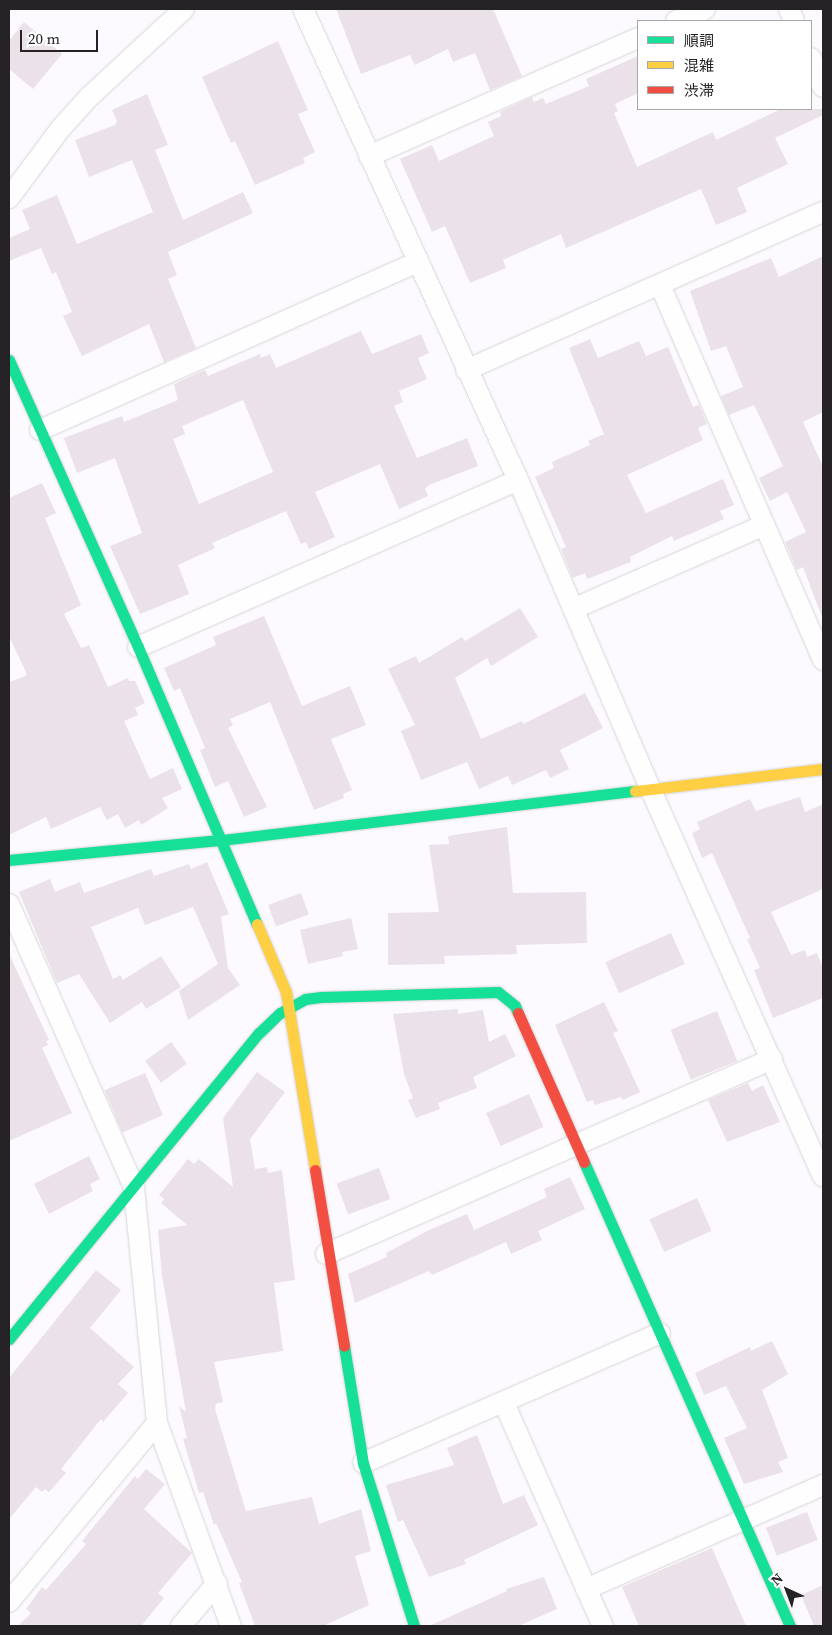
<!DOCTYPE html>
<html>
<head>
<meta charset="utf-8">
<style>
  body { margin:0 }
  #map { position:relative; width:832px; height:1635px; overflow:hidden; background:#fcfafe; font-family:"Source Serif 4","Noto Sans JP",serif }
  div>[style] { position:absolute }
  [style*='--x'] { left:calc(var(--x)*1px); top:calc(var(--y)*1px); width:calc(var(--w)*1px); rotate:calc(var(--a)*1deg) }
  .building>* { inset:0; background:#ebe1e8; transform-origin:0 0 }
  .roads { filter:drop-shadow(0 0 1px #d6d4d7) drop-shadow(0 0 1px #d6d4d7) }
  .street>* { height:20px; margin:-10px; padding:0 10px; transform-origin:10px; border-radius:10px; background:#fffeff }
  .fast>* { height:11px; margin:-5.5px; padding:0 5.5px; transform-origin:5.5px; border-radius:5.5px; background:#16e098 }
  .slow>* { height:11px; margin:-5.5px; padding:0 5.5px; transform-origin:5.5px; border-radius:5.5px; background:#ffcf43 }
  .jam>* { height:11px; margin:-5.5px; padding:0 5.5px; transform-origin:5.5px; border-radius:5.5px; background:#f24e42 }
  span { translate:-50% -50%; white-space:nowrap; text-align:center; line-height:1.15; -webkit-text-stroke:5px #fff; paint-order:stroke }
  .frame { position:absolute; inset:0; border:10px solid #242225; pointer-events:none }
  .legend { position:absolute; left:637px; top:20px; width:175px; height:90px; box-sizing:border-box; background:#fff; border:1px solid #a7a7a8; margin:0; padding:6px 9px; list-style:none; font-size:15px; color:#242225 }
  .legend li { display:flex; align-items:center; gap:10px; height:25px }
  .legend b { width:25px; border:1px solid #a7a7a8 }
  .north { position:absolute; left:762px; top:1565px; width:50px; height:50px; -webkit-text-stroke:4px #fff; paint-order:stroke; rotate:317deg; font-size:14px; font-weight:700; line-height:20px; text-align:center; color:#242225 }
  .north::after { content:''; display:block; margin:auto; width:18px; height:22px; background:#242225; clip-path:polygon(50% 0,100% 100%,50% 72%,0 100%) }
  .scale { position:absolute; left:20px; top:30px; width:78px; height:22px; box-sizing:border-box; border:2px solid #242225; border-top:0; padding-left:6px; font-size:15px; line-height:18px; white-space:nowrap; color:#242225; -webkit-text-stroke:4px #fff; paint-order:stroke }
</style>
</head>
<body>
<div id="map">
  <div class="building">
    <i style="clip-path:polygon(336px 9px,493px 9px,522px 76px,490px 90px,475px 53px,453px 62px,448px 49px,415px 65px,410px 55px,361px 74px)"></i>
    <i style="clip-path:polygon(24px 22px,62px 54px,33px 89px,9px 69px,9px 41px)"></i>
    <i style="clip-path:polygon(278px 41px,308px 110px,298px 114px,315px 152px,303px 158px,305px 163px,255px 185px,235px 141px,231px 143px,202px 77px)"></i>
    <i style="clip-path:polygon(638px 56px,638px 93px,615px 104px,618px 111px,614px 113px,637px 167px,713px 132px,716px 140px,781px 109px,823px 109px,823px 115px,775px 138px,788px 164px,737px 188px,747px 212px,716px 225px,701px 189px,566px 248px,561px 234px,503px 260px,506px 268px,470px 283px,445px 226px,432px 232px,400px 159px,432px 145px,439px 161px,494px 136px,488px 122px,501px 116px,500px 112px,532px 97px,534px 102px,543px 98px,546px 104px,589px 86px,586px 79px)"></i>
    <i style="clip-path:polygon(147px 94px,168px 145px,155px 150px,183px 220px,243px 192px,253px 213px,168px 252px,177px 275px,168px 279px,196px 348px,164px 362px,149px 324px,82px 356px,63px 316px,72px 312px,56px 272px,52px 274px,41px 248px,9px 261px,9px 238px,30px 229px,22px 210px,57px 195px,77px 244px,153px 212px,132px 160px,89px 177px,75px 140px,115px 125px,117px 121px,112px 110px)"></i>
    <i style="clip-path:polygon(823px 256px,823px 412px,803px 422px,823px 467px,822px 617px,803px 567px,797px 570px,785px 542px,806px 532px,787px 492px,770px 501px,759px 478px,783px 466px,754px 405px,729px 415px,721px 396px,743px 387px,726px 346px,711px 351px,690px 291px,771px 258px,779px 277px)"></i>
    <i style="clip-path:polygon(evenodd,361px 331px,372px 354px,421px 334px,429px 353px,418px 358px,427px 379px,399px 391px,403px 402px,394px 406px,417px 458px,467px 438px,478px 466px,429px 485px,425px 489px,428px 496px,399px 509px,380px 464px,315px 492px,335px 537px,309px 549px,306px 542px,301px 544px,286px 511px,212px 543px,215px 548px,178px 565px,189px 594px,140px 614px,110px 546px,142px 533px,115px 458px,77px 473px,64px 438px,122px 416px,124px 422px,178px 400px,174px 384px,205px 370px,208px 376px,260px 354px,261px 358px,270px 354px,276px 368px,361px 331px,243px 400px,273px 472px,199px 504px,173px 439px,185px 434px,182px 426px,243px 400px)"></i>
    <i style="clip-path:polygon(590px 339px,598px 358px,639px 341px,646px 356px,668px 347px,693px 407px,699px 405px,707px 424px,698px 428px,703px 440px,627px 475px,646px 513px,723px 479px,734px 505px,720px 511px,724px 519px,674px 541px,672px 536px,630px 557px,631px 562px,587px 579px,585px 573px,573px 578px,561px 549px,566px 547px,535px 477px,554px 468px,552px 462px,590px 445px,588px 441px,604px 434px,569px 348px)"></i>
    <i style="clip-path:polygon(42px 483px,56px 513px,45px 518px,81px 605px,64px 614px,81px 648px,89px 645px,108px 687px,128px 678px,129px 681px,135px 681px,145px 703px,135px 708px,138px 715px,124px 721px,150px 779px,173px 768px,182px 789px,162px 798px,168px 808px,141px 825px,139px 820px,125px 828px,118px 814px,107px 820px,100px 807px,51px 829px,46px 817px,9px 835px,9px 682px,26px 676px,26px 672px,9px 636px,9px 498px)"></i>
    <i style="clip-path:polygon(520px 608px,538px 637px,491px 666px,487px 658px,455px 678px,481px 739px,522px 721px,523px 724px,585px 693px,603px 728px,560px 750px,569px 769px,550px 778px,546px 770px,512px 785px,508px 776px,479px 789px,467px 762px,421px 780px,401px 731px,415px 725px,388px 669px,416px 656px,419px 663px,462px 637px,465px 641px)"></i>
    <i style="clip-path:polygon(264px 616px,302px 706px,350px 686px,366px 725px,331px 739px,352px 790px,343px 794px,344px 798px,314px 810px,270px 702px,230px 719px,233px 725px,228px 728px,267px 807px,244px 817px,228px 781px,215px 787px,200px 750px,205px 748px,180px 688px,174px 691px,164px 668px,216px 645px,213px 637px)"></i>
    <i style="clip-path:polygon(800px 797px,805px 812px,823px 804px,823px 889px,771px 912px,791px 955px,805px 950px,807px 957px,817px 953px,823px 968px,823px 998px,773px 1018px,754px 970px,760px 968px,747px 939px,750px 938px,712px 853px,702px 858px,692px 833px,700px 829px,697px 822px,750px 799px,756px 811px)"></i>
    <i style="clip-path:polygon(507px 827px,513px 893px,586px 892px,587px 943px,516px 945px,517px 954px,444px 956px,445px 964px,388px 965px,388px 913px,439px 912px,429px 845px,449px 844px,448px 836px)"></i>
    <i style="clip-path:polygon(207px 862px,229px 914px,221px 917px,228px 968px,240px 985px,188px 1020px,179px 991px,218px 964px,193px 907px,145px 925px,138px 908px,91px 927px,113px 979px,120px 975px,123px 980px,161px 956px,181px 987px,146px 1009px,142px 1002px,110px 1023px,79px 974px,57px 983px,19px 892px,50px 879px,55px 892px,80px 882px,84px 893px,151px 869px,154px 876px,189px 864px,191px 869px)"></i>
    <i style="left:301px;top:893px;width:23px;height:35px;rotate:70deg"></i>
    <i style="clip-path:polygon(351px 918px,358px 949px,342px 952px,343px 956px,308px 964px,300px 930px)"></i>
    <i style="left:671px;top:933px;width:34px;height:72px;rotate:66deg"></i>
    <i style="clip-path:polygon(9px 954px,49px 1040px,46px 1041px,48px 1045px,42px 1048px,72px 1113px,9px 1141px)"></i>
    <i style="clip-path:polygon(604px 1002px,618px 1031px,613px 1033px,640px 1092px,623px 1100px,621px 1097px,595px 1105px,593px 1100px,587px 1102px,555px 1025px)"></i>
    <i style="clip-path:polygon(458px 1009px,458px 1014px,483px 1010px,489px 1042px,505px 1034px,516px 1056px,473px 1077px,477px 1088px,438px 1103px,440px 1109px,416px 1118px,408px 1100px,413px 1098px,404px 1074px,393px 1014px)"></i>
    <i style="left:717px;top:1011px;width:54px;height:50px;rotate:68deg"></i>
    <i style="left:171px;top:1042px;width:27px;height:32px;rotate:54deg"></i>
    <i style="clip-path:polygon(257px 1072px,285px 1092px,250px 1139px,255px 1169px,267px 1167px,268px 1173px,282px 1170px,295px 1280px,274px 1283px,283px 1351px,214px 1362px,223px 1402px,216px 1404px,215px 1409px,246px 1511px,312px 1497px,319px 1524px,361px 1509px,371px 1551px,355px 1556px,369px 1605px,323px 1626px,255px 1626px,239px 1583px,242px 1582px,216px 1523px,214px 1525px,203px 1492px,199px 1493px,183px 1439px,187px 1438px,179px 1406px,186px 1412px,162px 1276px,158px 1230px,187px 1225px,161px 1203px,164px 1199px,159px 1195px,188px 1159px,194px 1164px,199px 1159px,233px 1187px,223px 1118px)"></i>
    <i style="left:145px;top:1073px;width:46px;height:44px;rotate:67deg"></i>
    <i style="clip-path:polygon(748px 1083px,752px 1091px,763px 1085px,780px 1122px,727px 1142px,708px 1100px)"></i>
    <i style="left:529px;top:1094px;width:36px;height:47px;rotate:66deg"></i>
    <i style="clip-path:polygon(89px 1156px,100px 1179px,90px 1184px,93px 1191px,49px 1214px,34px 1184px)"></i>
    <i style="left:379px;top:1168px;width:33px;height:45px;rotate:70deg"></i>
    <i style="clip-path:polygon(570px 1177px,585px 1209px,538px 1231px,542px 1240px,511px 1254px,506px 1242px,432px 1275px,429px 1271px,355px 1303px,348px 1274px,387px 1257px,386px 1253px,429px 1230px,467px 1214px,474px 1230px,547px 1197px,544px 1189px)"></i>
    <i style="left:697px;top:1198px;width:36px;height:52px;rotate:66deg"></i>
    <i style="clip-path:polygon(96px 1270px,121px 1290px,90px 1328px,134px 1367px,118px 1384px,128px 1393px,103px 1422px,101px 1419px,61px 1469px,66px 1473px,49px 1492px,45px 1489px,42px 1492px,36px 1487px,9px 1519px,9px 1378px)"></i>
    <i style="clip-path:polygon(772px 1341px,788px 1374px,762px 1390px,788px 1458px,778px 1462px,783px 1472px,744px 1484px,724px 1438px,747px 1428px,726px 1386px,704px 1395px,695px 1373px,750px 1347px,751px 1351px)"></i>
    <i style="clip-path:polygon(477px 1435px,503px 1504px,524px 1495px,538px 1525px,464px 1560px,466px 1564px,429px 1577px,403px 1520px,398px 1522px,386px 1485px,454px 1465px,447px 1448px)"></i>
    <i style="clip-path:polygon(146px 1469px,165px 1484px,144px 1509px,192px 1553px,158px 1593px,164px 1598px,141px 1626px,18px 1626px,31px 1613px,26px 1609px,42px 1587px,46px 1590px,86px 1544px,82px 1541px,135px 1476px,138px 1479px)"></i>
    <i style="left:807px;top:1512px;width:30px;height:44px;rotate:69deg"></i>
    <i style="clip-path:polygon(712px 1548px,746px 1626px,639px 1626px,622px 1587px)"></i>
    <i style="clip-path:polygon(544px 1577px,557px 1609px,518px 1626px,429px 1626px,507px 1591px,506px 1589px)"></i>
    <i style="clip-path:polygon(823px 1585px,823px 1626px,814px 1626px,801px 1595px)"></i>
  </div>
  <div class="roads">
    <div class="street">
      <i style="--x:303;--y:9;--w:518;--a:65.46"></i>
      <i style="--x:518;--y:480;--w:335;--a:66.8"></i>
      <i style="--x:650;--y:788;--w:425;--a:66"></i>
      <i style="--x:789;--y:9;--w:13;--a:67"></i>
      <i style="--x:676;--y:21;--w:31;--a:-22"></i>
      <i style="--x:811;--y:58;--w:31;--a:68"></i>
      <i style="--x:369;--y:156;--w:294;--a:-23.7"></i>
      <i style="--x:9;--y:198;--w:87;--a:-53.4"></i>
      <i style="--x:61;--y:128;--w:42;--a:-47.9"></i>
      <i style="--x:89;--y:97;--w:129;--a:-42.8"></i>
      <i style="--x:660;--y:285;--w:409;--a:66.5"></i>
      <i style="--x:466;--y:370;--w:390;--a:-23.9"></i>
      <i style="--x:40;--y:430;--w:414;--a:-24"></i>
      <i style="--x:573;--y:609;--w:209;--a:-23.7"></i>
      <i style="--x:138;--y:647;--w:415;--a:-23.7"></i>
      <i style="--x:9;--y:904;--w:310;--a:66.2"></i>
      <i style="--x:134;--y:1188;--w:236;--a:84.4"></i>
      <i style="--x:157;--y:1423;--w:216;--a:70"></i>
      <i style="--x:326;--y:1254;--w:487;--a:-23.6"></i>
      <i style="--x:504;--y:1403;--w:244;--a:66.1"></i>
      <i style="--x:363;--y:1463;--w:324;--a:-23.6"></i>
      <i style="--x:586;--y:1589;--w:259;--a:-23.7"></i>
      <i style="--x:9;--y:1602;--w:232;--a:-50.4"></i>
      <i style="--x:181;--y:1626;--w:56;--a:-50.1"></i>
    </div>
    <div class="fast">
      <i style="--x:9;--y:360;--w:315;--a:65.8"></i>
      <i style="--x:138;--y:647;--w:301;--a:66.8"></i>
      <i style="--x:9;--y:860;--w:214;--a:-5.4"></i>
      <i style="--x:222;--y:840;--w:416;--a:-6.8"></i>
      <i style="--x:584;--y:1162;--w:508;--a:66.06"></i>
      <i style="--x:9;--y:1339;--w:395;--a:-50.8"></i>
      <i style="--x:259;--y:1033;--w:29;--a:-44"></i>
      <i style="--x:280;--y:1013;--w:29;--a:-29"></i>
      <i style="--x:305;--y:999;--w:16;--a:-7"></i>
      <i style="--x:321;--y:997;--w:177;--a:-1.6"></i>
      <i style="--x:498;--y:992;--w:22;--a:39"></i>
      <i style="--x:515;--y:1006;--w:8;--a:67"></i>
      <i style="--x:344;--y:1346;--w:119;--a:80.8"></i>
      <i style="--x:363;--y:1463;--w:171;--a:72.6"></i>
    </div>
    <div class="slow">
      <i style="--x:635;--y:791;--w:189;--a:-6.7"></i>
      <i style="--x:257;--y:924;--w:74;--a:66.9"></i>
      <i style="--x:286;--y:992;--w:180;--a:80.7"></i>
    </div>
    <div class="jam">
      <i style="--x:518;--y:1013;--w:163;--a:66.1"></i>
      <i style="--x:315;--y:1170;--w:178;--a:80.6"></i>
    </div>
  </div>
  <div class="frame"></div>
  <ul class="legend">
  <li><b style="height:6px;background:#16e098"></b>順調</li>
  <li><b style="height:6px;background:#ffcf43"></b>混雑</li>
  <li><b style="height:6px;background:#f24e42"></b>渋滞</li>
  </ul>
  <div class="north">N</div>
  <div class="scale">20 m</div>
</div>
</body>
</html>
